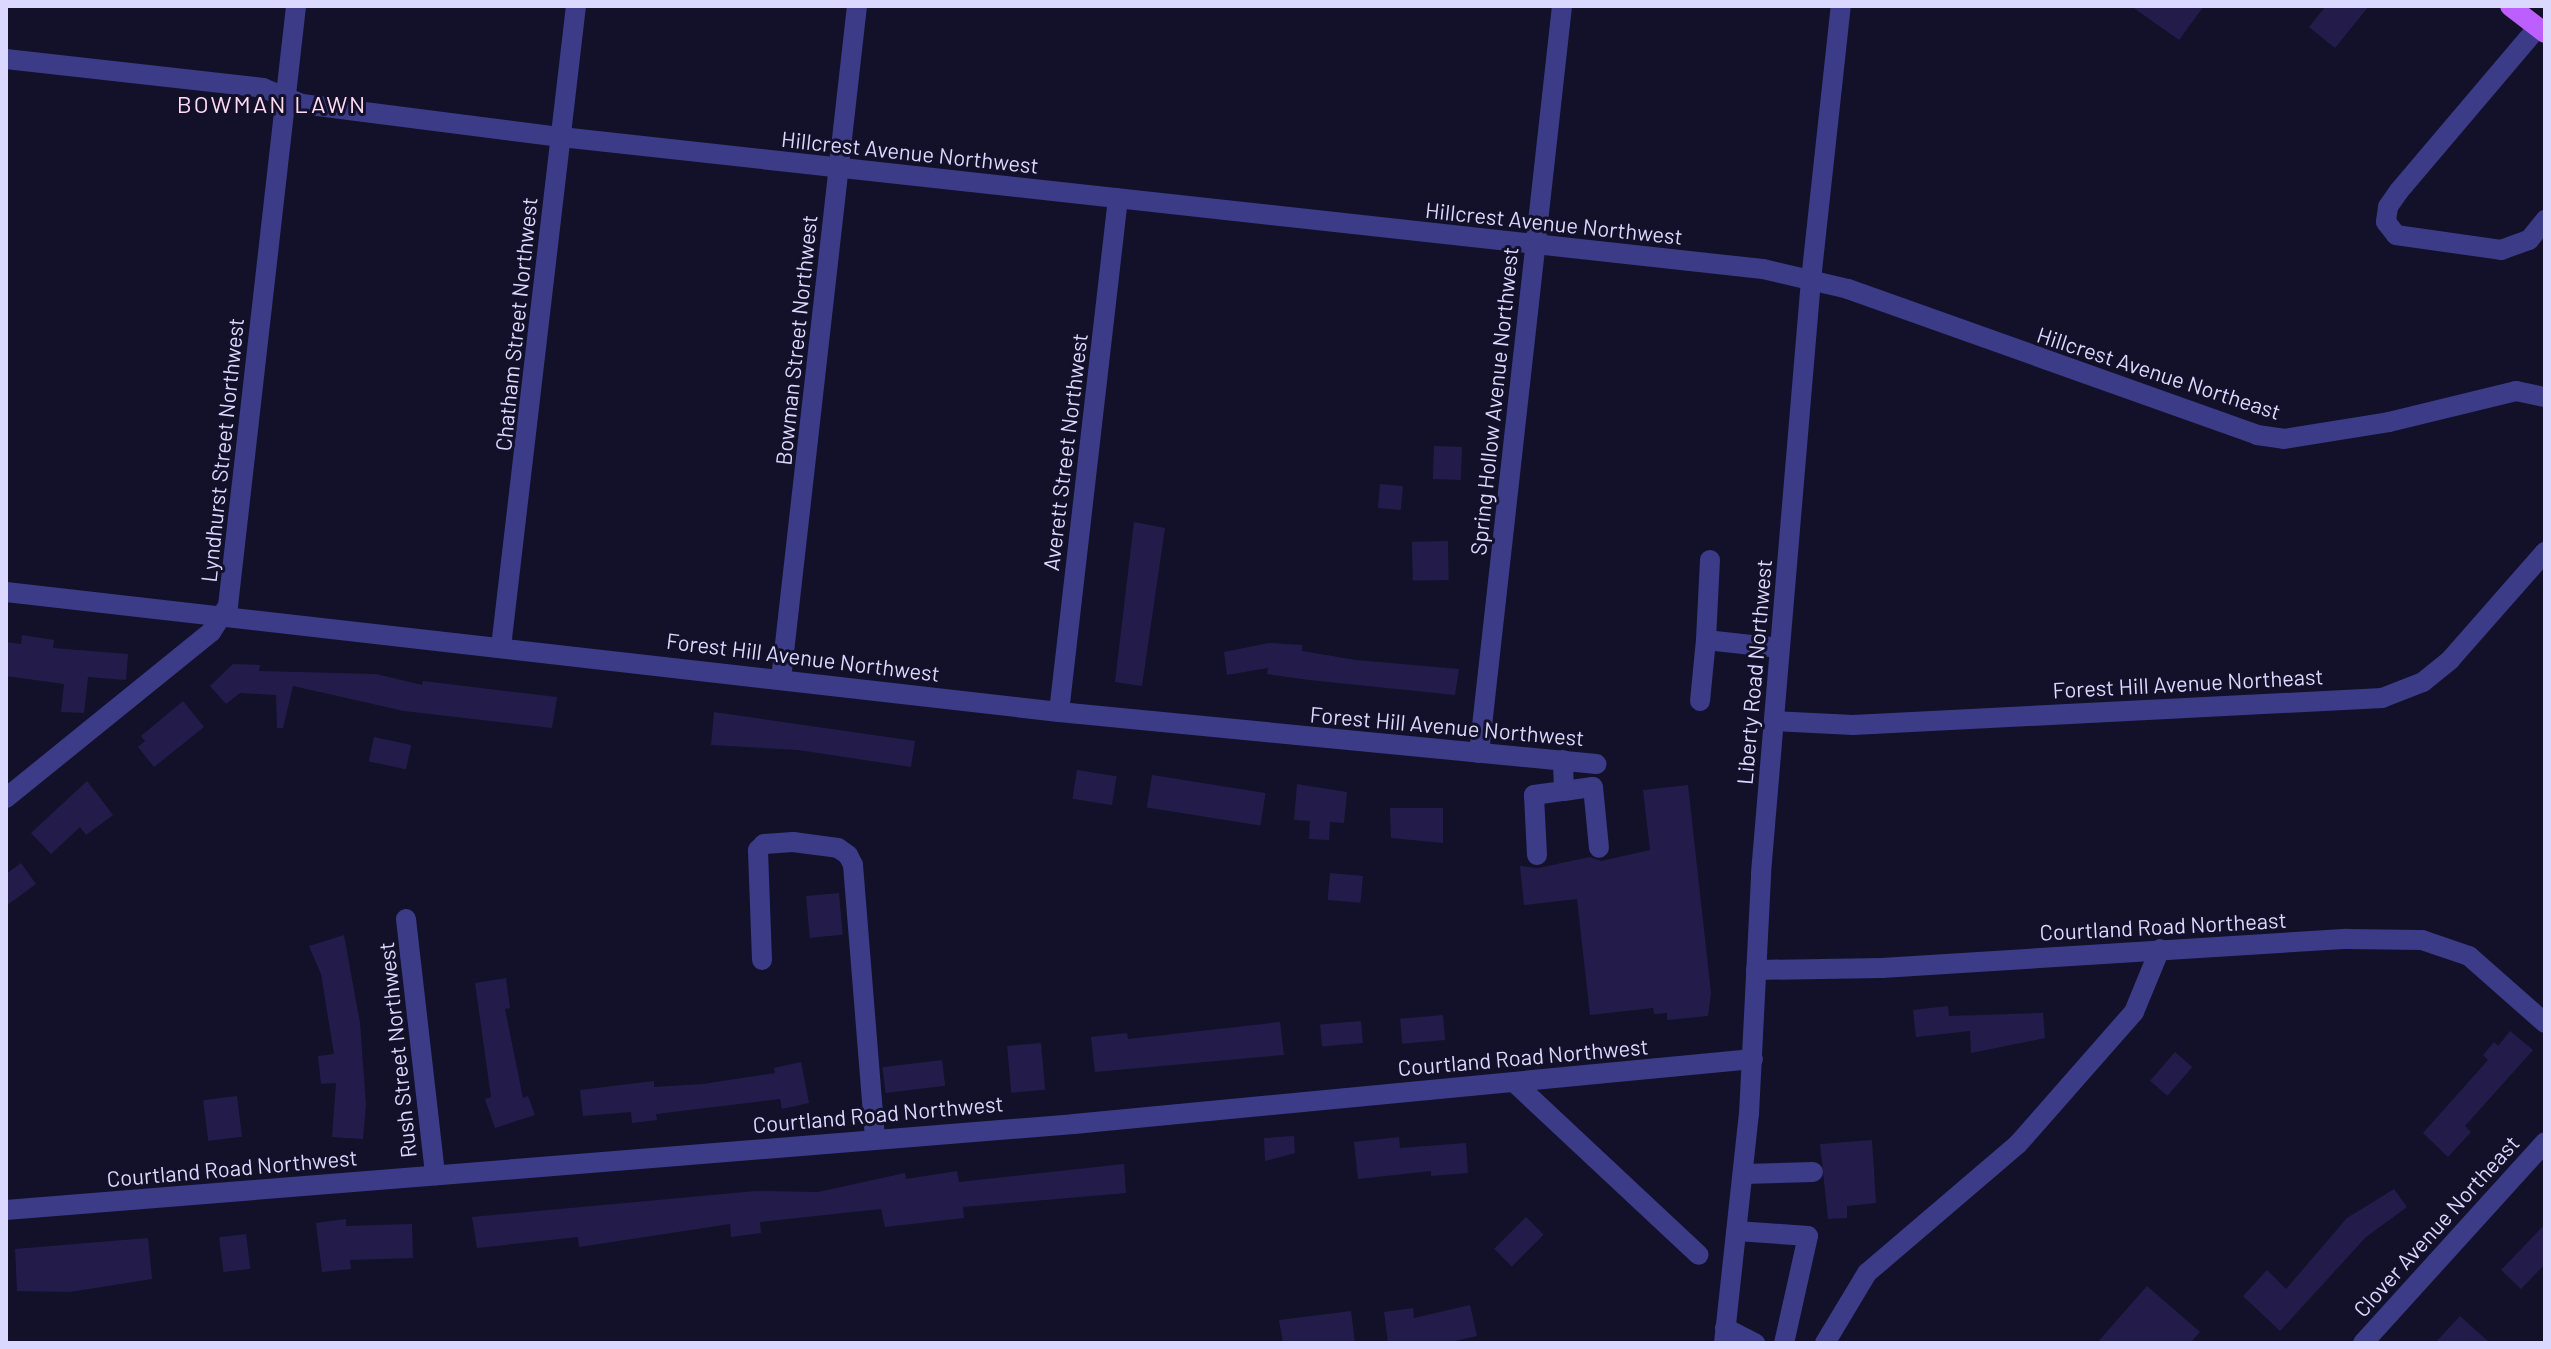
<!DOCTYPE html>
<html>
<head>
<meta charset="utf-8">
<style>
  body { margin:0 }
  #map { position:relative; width:2551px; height:1349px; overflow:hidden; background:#131029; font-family:Barlow,sans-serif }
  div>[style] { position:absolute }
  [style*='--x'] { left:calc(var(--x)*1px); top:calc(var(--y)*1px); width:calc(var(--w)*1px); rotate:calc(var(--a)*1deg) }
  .building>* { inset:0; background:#231c4a; transform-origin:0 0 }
  .minor>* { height:20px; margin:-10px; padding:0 10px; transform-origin:10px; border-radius:10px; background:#3b3b88 }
  .major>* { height:20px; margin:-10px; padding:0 10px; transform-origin:10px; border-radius:10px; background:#bd5fff }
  span { translate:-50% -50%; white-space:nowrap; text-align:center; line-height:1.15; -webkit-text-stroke:6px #131029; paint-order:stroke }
  .street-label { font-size:22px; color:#dbd8ff }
  .neighbourhood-label { font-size:24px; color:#ffdaf3; letter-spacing:2px }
  .frame { position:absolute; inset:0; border:8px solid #dbd8ff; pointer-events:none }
</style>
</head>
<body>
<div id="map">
  <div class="building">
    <i style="clip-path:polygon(2131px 6px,2204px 6px,2179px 40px)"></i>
    <i style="clip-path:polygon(2326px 6px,2369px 6px,2335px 48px,2309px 27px)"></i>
    <i style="left:1434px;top:446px;width:28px;height:33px;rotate:2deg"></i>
    <i style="left:1380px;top:484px;width:23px;height:24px;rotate:5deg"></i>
    <i style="clip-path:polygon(1134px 522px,1165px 528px,1142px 686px,1115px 682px)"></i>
    <i style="left:1448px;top:541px;width:39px;height:36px;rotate:89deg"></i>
    <i style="clip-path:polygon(22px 635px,54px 640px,53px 648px,128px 654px,126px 680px,88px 677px,84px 713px,61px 712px,64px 684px,6px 676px,6px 642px,21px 644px)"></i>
    <i style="clip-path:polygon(1269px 643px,1302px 645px,1302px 651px,1356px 660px,1459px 669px,1455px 695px,1309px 680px,1267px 674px,1268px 668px,1227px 675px,1224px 652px)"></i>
    <i style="clip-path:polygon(233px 664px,260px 665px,259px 671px,376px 674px,422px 685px,423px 681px,557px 697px,552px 728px,404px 711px,293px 686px,283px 728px,277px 728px,276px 695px,240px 693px,226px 704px,210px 686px)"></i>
    <i style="clip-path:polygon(183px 701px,204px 727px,154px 767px,138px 747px,145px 741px,141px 736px)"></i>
    <i style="clip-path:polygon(714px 712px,915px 741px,911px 767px,798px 750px,711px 745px)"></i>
    <i style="left:374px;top:737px;width:38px;height:25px;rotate:12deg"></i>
    <i style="left:1077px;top:770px;width:40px;height:29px;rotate:9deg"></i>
    <i style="left:1152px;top:775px;width:115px;height:33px;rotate:9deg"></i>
    <i style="clip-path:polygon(87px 781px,113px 815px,86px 835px,80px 827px,51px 854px,31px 833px)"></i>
    <i style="clip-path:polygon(1297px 784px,1347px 792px,1344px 823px,1330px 822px,1329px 840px,1309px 839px,1310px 821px,1294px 820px)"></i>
    <i style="clip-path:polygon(1688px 785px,1711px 993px,1708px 1016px,1667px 1020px,1667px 1013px,1654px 1014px,1653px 1008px,1590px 1015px,1577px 899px,1524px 905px,1520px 866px,1538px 868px,1590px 857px,1601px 861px,1650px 850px,1643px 790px)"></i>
    <i style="clip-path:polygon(1390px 808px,1443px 808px,1443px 843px,1391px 838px)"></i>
    <i style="clip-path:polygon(21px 863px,36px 884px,6px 906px,6px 874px)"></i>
    <i style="left:1330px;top:873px;width:33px;height:27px;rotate:5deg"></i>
    <i style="left:839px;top:893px;width:42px;height:33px;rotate:85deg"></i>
    <i style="clip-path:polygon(344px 935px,360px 1023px,366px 1105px,363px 1139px,332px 1137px,336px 1083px,321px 1084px,318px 1056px,334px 1054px,321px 974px,309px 946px)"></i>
    <i style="clip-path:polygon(506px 978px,510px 1008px,505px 1009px,523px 1098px,528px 1096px,535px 1115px,495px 1128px,485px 1099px,491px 1097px,475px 983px)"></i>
    <i style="clip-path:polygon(1948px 1006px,1949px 1016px,2043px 1013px,2045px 1038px,1971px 1053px,1970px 1031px,1916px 1037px,1913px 1010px)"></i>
    <i style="left:1443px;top:1015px;width:25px;height:43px;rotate:85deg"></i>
    <i style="left:1361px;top:1021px;width:22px;height:41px;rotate:85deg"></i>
    <i style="clip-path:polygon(1280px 1022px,1284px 1055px,1095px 1072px,1091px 1037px,1127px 1033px,1128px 1039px)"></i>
    <i style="clip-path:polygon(2510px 1031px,2533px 1050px,2465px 1126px,2471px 1132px,2448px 1157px,2423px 1133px,2488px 1060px,2483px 1055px,2494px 1042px,2498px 1046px)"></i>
    <i style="left:1041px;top:1043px;width:47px;height:34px;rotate:85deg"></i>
    <i style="left:2175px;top:1052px;width:23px;height:38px;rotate:41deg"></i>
    <i style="left:942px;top:1060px;width:26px;height:60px;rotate:83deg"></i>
    <i style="clip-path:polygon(801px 1062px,809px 1103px,782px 1109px,780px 1099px,656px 1114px,657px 1120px,632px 1123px,631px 1112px,583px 1116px,580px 1090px,654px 1081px,654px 1087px,703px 1084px,775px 1073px,774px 1068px)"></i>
    <i style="left:237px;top:1096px;width:41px;height:34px;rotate:83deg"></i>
    <i style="clip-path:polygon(1294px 1136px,1295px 1153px,1265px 1161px,1264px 1138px)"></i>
    <i style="clip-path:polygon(1399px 1137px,1400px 1148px,1466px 1143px,1468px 1173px,1431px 1176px,1431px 1171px,1358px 1179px,1354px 1142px)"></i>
    <i style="clip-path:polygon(1872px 1140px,1876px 1203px,1847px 1206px,1847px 1218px,1828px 1219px,1820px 1144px)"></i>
    <i style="clip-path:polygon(1124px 1164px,1126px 1193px,963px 1207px,964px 1218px,885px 1227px,881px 1209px,760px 1222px,761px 1233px,731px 1237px,730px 1224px,579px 1247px,578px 1237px,477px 1248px,472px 1217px,756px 1191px,818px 1192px,905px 1173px,906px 1179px,957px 1171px,959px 1182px)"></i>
    <i style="clip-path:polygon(2394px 1189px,2407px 1207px,2366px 1237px,2280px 1331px,2243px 1296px,2267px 1270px,2286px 1289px,2347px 1218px)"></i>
    <i style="left:1526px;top:1217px;width:25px;height:45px;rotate:45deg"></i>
    <i style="clip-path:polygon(346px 1219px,346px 1226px,412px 1224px,413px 1258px,350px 1260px,351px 1269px,322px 1272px,316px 1223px)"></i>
    <i style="clip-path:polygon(2545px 1224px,2545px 1264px,2521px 1289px,2501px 1270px)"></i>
    <i style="left:246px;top:1234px;width:35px;height:27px;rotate:83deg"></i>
    <i style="clip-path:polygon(148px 1238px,152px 1279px,70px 1292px,17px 1291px,15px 1249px)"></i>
    <i style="clip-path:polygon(2147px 1286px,2200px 1332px,2190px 1343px,2097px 1343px)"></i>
    <i style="clip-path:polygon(1470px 1305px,1477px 1336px,1446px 1343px,1388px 1343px,1384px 1312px,1413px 1308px,1414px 1318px)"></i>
    <i style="clip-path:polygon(1351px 1311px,1355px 1343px,1283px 1343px,1279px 1320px)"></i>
    <i style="clip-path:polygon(2460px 1316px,2490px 1343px,2435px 1343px)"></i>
  </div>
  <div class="minor">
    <i style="--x:2538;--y:27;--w:215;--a:130.3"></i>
    <i style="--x:2399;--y:191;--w:19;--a:125"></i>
    <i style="--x:2388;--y:207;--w:15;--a:98"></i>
    <i style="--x:2386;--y:222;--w:16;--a:52"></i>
    <i style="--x:2396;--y:235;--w:106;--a:8.1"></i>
    <i style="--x:2501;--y:250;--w:30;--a:-20"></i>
    <i style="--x:2529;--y:240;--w:26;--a:-51"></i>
    <i style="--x:6;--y:59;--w:259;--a:6.4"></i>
    <i style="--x:263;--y:88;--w:42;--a:22.3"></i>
    <i style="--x:302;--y:104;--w:261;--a:7.3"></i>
    <i style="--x:561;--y:137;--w:1209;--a:6.27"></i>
    <i style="--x:1763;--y:269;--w:87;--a:13.2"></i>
    <i style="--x:1848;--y:289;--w:434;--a:19.6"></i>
    <i style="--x:2257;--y:435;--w:27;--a:8"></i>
    <i style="--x:2284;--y:439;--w:106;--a:-9.2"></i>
    <i style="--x:2389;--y:422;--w:131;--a:-13.7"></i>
    <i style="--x:2516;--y:391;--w:30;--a:12"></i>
    <i style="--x:1710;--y:560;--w:80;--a:92.9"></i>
    <i style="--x:1706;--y:640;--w:74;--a:6.2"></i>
    <i style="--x:6;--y:592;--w:1060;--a:6.5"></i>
    <i style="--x:1059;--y:712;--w:540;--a:5.53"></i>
    <i style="--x:501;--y:647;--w:645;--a:-83.33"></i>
    <i style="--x:781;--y:679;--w:677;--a:-83.56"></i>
    <i style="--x:1700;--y:701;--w:61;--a:-84.4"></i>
    <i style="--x:1059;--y:712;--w:517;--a:-83.45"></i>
    <i style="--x:1774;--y:721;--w:79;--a:2.9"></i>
    <i style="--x:1853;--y:725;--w:530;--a:-2.92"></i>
    <i style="--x:2382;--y:698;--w:44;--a:-21.3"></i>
    <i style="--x:2423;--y:682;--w:35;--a:-39"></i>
    <i style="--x:2450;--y:660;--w:144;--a:-48.7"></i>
    <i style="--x:1479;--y:753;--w:752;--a:-83.66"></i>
    <i style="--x:1564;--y:791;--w:29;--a:-8"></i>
    <i style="--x:1593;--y:787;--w:61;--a:84.4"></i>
    <i style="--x:6;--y:798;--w:264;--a:-39"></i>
    <i style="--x:211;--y:632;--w:31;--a:-57"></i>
    <i style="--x:228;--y:606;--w:604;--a:-83.53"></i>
    <i style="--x:1537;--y:855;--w:60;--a:-92.9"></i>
    <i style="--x:1534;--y:795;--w:30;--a:-8"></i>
    <i style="--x:1564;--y:791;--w:31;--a:-92"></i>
    <i style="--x:406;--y:919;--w:258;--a:83.5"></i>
    <i style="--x:762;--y:960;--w:110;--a:-92.1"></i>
    <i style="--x:758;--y:850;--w:8;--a:-45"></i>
    <i style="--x:764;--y:844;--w:29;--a:-4"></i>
    <i style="--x:793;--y:842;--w:45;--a:7.6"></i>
    <i style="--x:838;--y:848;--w:12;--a:35"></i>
    <i style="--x:848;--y:855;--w:11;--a:63"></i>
    <i style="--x:853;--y:865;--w:275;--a:85.4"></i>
    <i style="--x:1756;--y:970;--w:126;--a:-0.9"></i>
    <i style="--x:1882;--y:968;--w:466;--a:-3.6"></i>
    <i style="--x:2347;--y:939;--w:75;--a:0.8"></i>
    <i style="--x:2422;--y:940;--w:50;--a:18.8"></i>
    <i style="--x:2469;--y:956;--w:101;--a:41.4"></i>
    <i style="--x:1516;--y:1084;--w:250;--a:43.1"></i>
    <i style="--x:1744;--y:1174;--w:69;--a:-1.7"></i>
    <i style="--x:6;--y:1210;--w:1071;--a:-4.6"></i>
    <i style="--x:1074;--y:1124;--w:682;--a:-5.47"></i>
    <i style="--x:1737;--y:1231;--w:71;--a:4"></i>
    <i style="--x:1808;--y:1236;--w:110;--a:102.6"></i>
    <i style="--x:1725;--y:1328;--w:34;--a:27"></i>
    <i style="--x:1724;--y:1343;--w:230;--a:-83.8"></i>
    <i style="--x:1749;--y:1114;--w:241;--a:-87.1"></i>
    <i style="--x:1761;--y:873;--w:595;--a:-85.18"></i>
    <i style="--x:1811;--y:280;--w:276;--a:-83.8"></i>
    <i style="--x:1825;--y:1343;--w:82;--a:-59"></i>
    <i style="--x:1867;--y:1273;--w:199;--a:-40.5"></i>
    <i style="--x:2018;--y:1144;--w:176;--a:-48.7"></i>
    <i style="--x:2134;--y:1012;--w:68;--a:-67.6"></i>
    <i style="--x:2363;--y:1343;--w:271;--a:-47.8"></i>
  </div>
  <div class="major">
    <i style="--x:2510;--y:6;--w:44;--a:37.6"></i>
  </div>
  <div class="street-label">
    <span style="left:910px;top:152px;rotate:6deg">Hillcrest Avenue Northwest</span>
    <span style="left:1554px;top:223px;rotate:6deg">Hillcrest Avenue Northwest</span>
    <span style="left:516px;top:324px;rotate:-84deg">Chatham Street Northwest</span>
    <span style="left:796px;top:340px;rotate:-84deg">Bowman Street Northwest</span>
    <span style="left:2159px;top:373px;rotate:18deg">Hillcrest Avenue Northeast</span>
    <span style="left:1494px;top:401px;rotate:-84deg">Spring Hollow Avenue Northwest</span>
    <span style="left:222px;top:450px;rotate:-84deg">Lyndhurst Street Northwest</span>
    <span style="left:1065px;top:452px;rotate:-83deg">Averett Street Northwest</span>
    <span style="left:803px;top:657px;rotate:7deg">Forest Hill Avenue Northwest</span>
    <span style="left:1754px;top:672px;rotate:-85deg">Liberty Road Northwest</span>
    <span style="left:2188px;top:683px;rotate:-3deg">Forest Hill Avenue Northeast</span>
    <span style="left:1447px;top:726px;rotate:5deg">Forest Hill Avenue Northwest</span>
    <span style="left:2163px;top:926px;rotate:-3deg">Courtland Road Northeast</span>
    <span style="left:397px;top:1050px;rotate:-96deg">Rush Street Northwest</span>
    <span style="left:1523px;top:1057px;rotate:-5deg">Courtland Road Northwest</span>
    <span style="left:878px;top:1114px;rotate:-5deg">Courtland Road Northwest</span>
    <span style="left:232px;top:1168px;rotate:-5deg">Courtland Road Northwest</span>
    <span style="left:2436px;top:1226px;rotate:-48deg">Clover Avenue Northeast</span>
  </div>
  <div class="neighbourhood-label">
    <span style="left:272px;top:104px">BOWMAN LAWN</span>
  </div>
  <div class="frame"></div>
</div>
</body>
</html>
